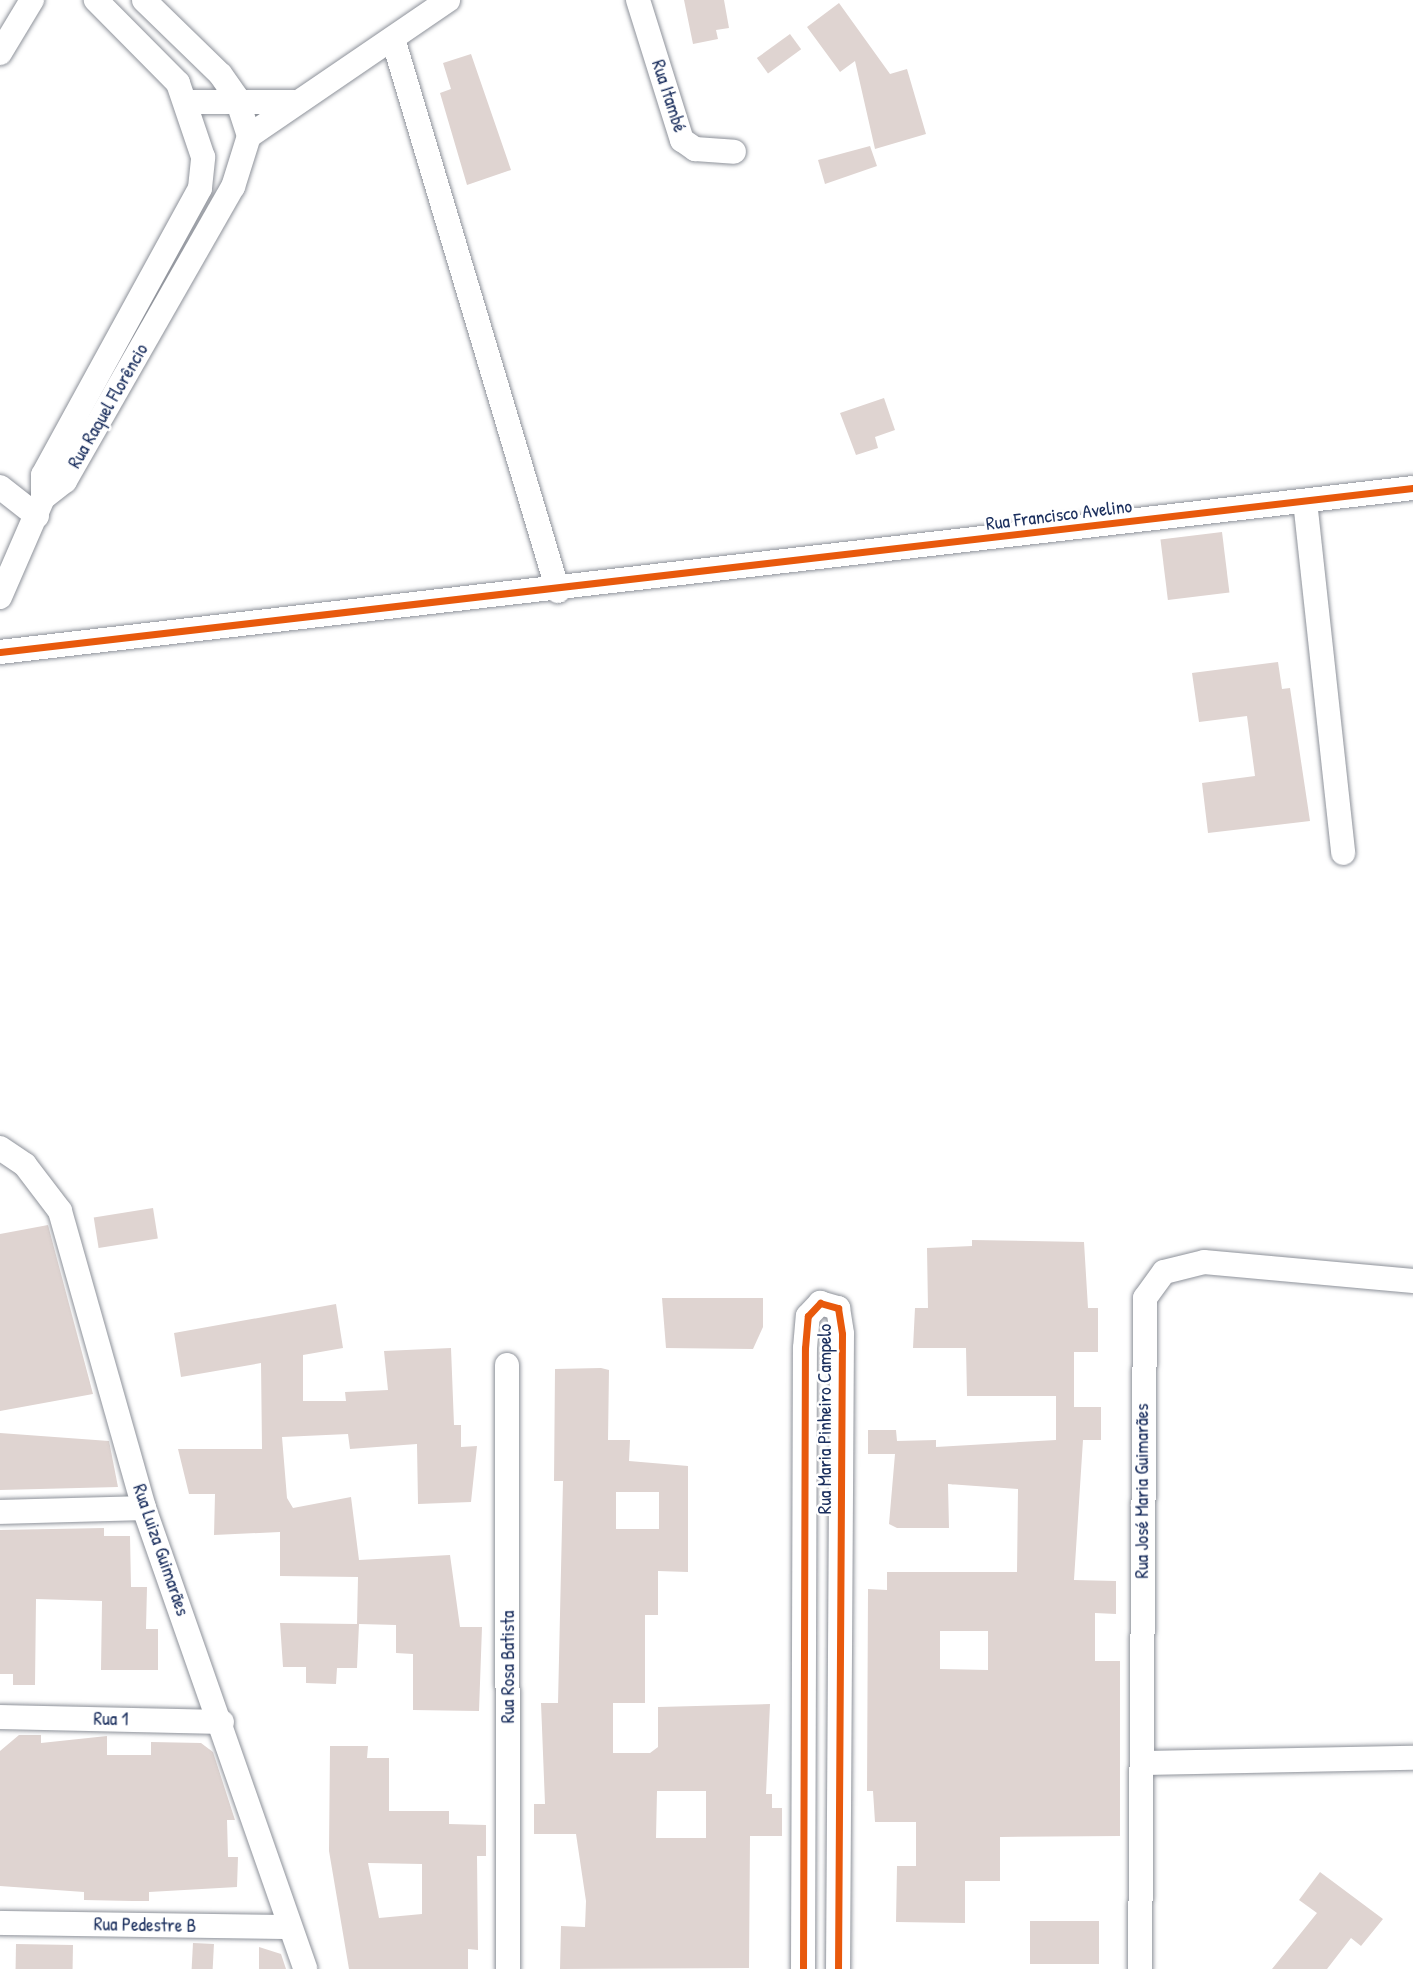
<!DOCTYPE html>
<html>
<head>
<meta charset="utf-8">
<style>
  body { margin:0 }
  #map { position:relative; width:1413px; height:1969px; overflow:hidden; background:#fff; font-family:"Patrick Hand",sans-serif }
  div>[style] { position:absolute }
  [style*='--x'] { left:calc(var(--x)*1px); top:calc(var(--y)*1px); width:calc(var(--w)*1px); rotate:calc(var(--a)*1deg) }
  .building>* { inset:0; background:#dfd4d1; transform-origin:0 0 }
  .roads { filter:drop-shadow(0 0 2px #8e929a) drop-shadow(0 0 2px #8e929a) }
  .minor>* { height:24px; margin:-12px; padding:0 12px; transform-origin:12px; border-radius:12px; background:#fff }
  .cycleway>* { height:7px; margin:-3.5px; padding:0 3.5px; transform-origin:3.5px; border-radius:3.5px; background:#e8590c }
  span { translate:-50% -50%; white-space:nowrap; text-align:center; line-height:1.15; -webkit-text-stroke:5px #fff; paint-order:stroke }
  .street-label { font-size:19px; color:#1b2f5e }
</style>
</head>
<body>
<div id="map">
  <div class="building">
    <i style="clip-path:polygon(684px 0,724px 0,729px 28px,716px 30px,718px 39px,693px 44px)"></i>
    <i style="clip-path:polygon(839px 3px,890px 74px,907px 69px,926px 134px,875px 149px,855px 61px,840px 72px,807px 27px)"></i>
    <i style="left:790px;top:34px;width:19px;height:41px;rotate:54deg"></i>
    <i style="clip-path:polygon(471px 54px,511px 170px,467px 185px,440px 93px,451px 89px,443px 63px)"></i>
    <i style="clip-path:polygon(870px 146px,877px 166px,825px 184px,818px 160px)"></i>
    <i style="clip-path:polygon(884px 398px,895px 430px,875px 437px,878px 448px,856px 455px,840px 413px)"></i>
    <i style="left:1222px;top:532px;width:61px;height:62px;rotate:83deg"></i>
    <i style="clip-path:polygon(1278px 662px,1282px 689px,1290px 688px,1310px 821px,1208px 833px,1202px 783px,1255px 776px,1247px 716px,1199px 722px,1192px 673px)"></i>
    <i style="left:153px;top:1208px;width:31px;height:60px;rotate:81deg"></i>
    <i style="clip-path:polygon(48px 1225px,93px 1394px,0 1411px,0 1234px)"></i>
    <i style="clip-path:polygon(evenodd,972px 1240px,1084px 1242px,1088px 1308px,1098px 1308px,1098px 1352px,1074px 1352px,1074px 1407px,1101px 1407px,1101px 1440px,1083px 1440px,1074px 1580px,1116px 1581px,1116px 1614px,1095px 1613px,1095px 1661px,1120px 1661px,1120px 1836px,1000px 1837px,1000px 1881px,965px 1881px,965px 1923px,896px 1922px,897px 1866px,916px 1866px,916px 1822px,875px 1822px,873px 1791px,867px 1791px,868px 1589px,887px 1590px,887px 1572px,1017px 1572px,1018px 1489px,948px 1484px,949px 1528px,897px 1528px,889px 1524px,895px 1454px,868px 1454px,868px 1430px,896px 1430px,897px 1441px,936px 1440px,936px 1447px,1056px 1440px,1056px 1396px,967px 1396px,966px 1348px,913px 1348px,915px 1308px,928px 1308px,927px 1248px,972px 1246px,972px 1240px,940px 1631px,988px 1631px,988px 1670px,940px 1669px,940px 1631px)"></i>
    <i style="clip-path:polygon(662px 1298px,763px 1298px,763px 1327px,753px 1349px,666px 1348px)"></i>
    <i style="clip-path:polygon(336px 1304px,343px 1348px,303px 1355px,303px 1401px,346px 1401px,345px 1392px,388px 1390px,384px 1351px,451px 1348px,454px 1425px,461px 1425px,461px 1447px,477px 1446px,471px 1502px,418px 1504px,417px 1444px,350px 1449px,348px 1434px,282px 1437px,287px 1498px,293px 1508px,351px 1497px,359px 1560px,450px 1555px,460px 1627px,482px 1627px,479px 1711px,413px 1710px,413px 1654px,396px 1653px,396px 1625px,359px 1624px,357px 1668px,337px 1668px,336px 1684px,306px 1683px,306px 1667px,283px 1667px,280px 1623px,357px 1624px,358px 1577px,280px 1576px,280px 1532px,214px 1535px,215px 1494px,189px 1494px,178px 1449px,262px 1449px,261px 1363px,181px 1377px,174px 1333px)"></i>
    <i style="clip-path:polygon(evenodd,601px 1368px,609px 1370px,608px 1440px,630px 1440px,629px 1461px,688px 1466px,688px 1572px,658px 1571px,658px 1615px,645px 1615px,645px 1703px,613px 1703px,613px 1753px,650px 1753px,658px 1747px,658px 1707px,770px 1704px,766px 1794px,772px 1794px,772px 1808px,782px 1808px,782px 1836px,750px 1836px,749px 1968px,560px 1969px,561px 1926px,585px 1927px,586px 1901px,576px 1834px,534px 1834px,534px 1804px,545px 1804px,541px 1703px,558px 1703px,563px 1481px,554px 1481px,555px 1369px,601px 1368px,616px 1492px,659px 1492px,659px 1529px,616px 1529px,616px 1492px,601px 1368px,657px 1791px,706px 1791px,706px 1838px,656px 1838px,657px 1791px)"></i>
    <i style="clip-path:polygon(0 1433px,109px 1441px,118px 1487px,0 1490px)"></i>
    <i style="clip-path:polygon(104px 1528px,104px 1536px,130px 1536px,131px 1587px,147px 1587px,146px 1629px,158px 1629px,158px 1670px,101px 1670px,102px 1601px,36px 1599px,35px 1685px,13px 1685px,13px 1674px,0 1674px,0 1530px)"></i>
    <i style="clip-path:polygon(19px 1735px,41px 1735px,41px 1743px,107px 1736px,107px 1755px,151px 1755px,151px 1742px,201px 1743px,213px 1752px,235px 1820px,227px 1820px,228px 1857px,238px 1857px,237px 1887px,149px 1892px,149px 1901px,133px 1901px,84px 1900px,84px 1892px,0 1886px,0 1751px)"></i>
    <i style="clip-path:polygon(evenodd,330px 1746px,368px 1746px,367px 1758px,389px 1758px,389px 1811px,449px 1811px,449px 1824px,486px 1825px,486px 1856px,477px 1856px,478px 1950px,468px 1949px,468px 1969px,349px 1969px,329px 1851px,330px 1746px,368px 1863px,422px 1864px,422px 1914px,379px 1918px,368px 1863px)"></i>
    <i style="clip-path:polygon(1320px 1872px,1383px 1919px,1361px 1946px,1351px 1938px,1327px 1969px,1272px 1969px,1317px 1913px,1299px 1900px)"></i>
    <i style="left:1030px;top:1921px;width:69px;height:43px"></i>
    <i style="left:193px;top:1943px;width:21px;height:26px;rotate:3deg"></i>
    <i style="left:16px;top:1944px;width:57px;height:25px;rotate:1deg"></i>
    <i style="clip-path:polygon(259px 1947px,281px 1954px,286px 1969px,259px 1969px)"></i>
  </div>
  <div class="roads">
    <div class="minor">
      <i style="--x:638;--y:0;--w:147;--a:72.6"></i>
      <i style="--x:682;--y:140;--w:16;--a:35"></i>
      <i style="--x:695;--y:149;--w:39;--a:4"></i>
      <i style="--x:394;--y:42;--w:573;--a:73.37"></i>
      <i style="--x:0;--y:53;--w:62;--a:-58.9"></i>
      <i style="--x:188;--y:102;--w:106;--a:0"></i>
      <i style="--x:249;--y:136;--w:241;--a:-34.3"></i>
      <i style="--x:0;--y:487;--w:47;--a:38.1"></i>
      <i style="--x:43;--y:498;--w:28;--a:-38"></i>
      <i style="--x:65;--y:481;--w:339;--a:-60.3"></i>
      <i style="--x:233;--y:187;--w:53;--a:-72.6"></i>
      <i style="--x:249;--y:136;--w:40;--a:-108"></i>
      <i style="--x:237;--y:98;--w:29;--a:-125"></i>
      <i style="--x:220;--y:74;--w:106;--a:-135.8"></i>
      <i style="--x:1305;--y:501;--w:354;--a:83.8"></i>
      <i style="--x:0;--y:597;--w:108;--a:-66.5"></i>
      <i style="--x:43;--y:498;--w:23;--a:-90"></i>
      <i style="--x:43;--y:475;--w:327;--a:-61.3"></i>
      <i style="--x:200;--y:188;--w:31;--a:-84"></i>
      <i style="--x:203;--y:157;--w:78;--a:-108.7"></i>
      <i style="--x:178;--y:83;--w:117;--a:-134.7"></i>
      <i style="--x:0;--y:652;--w:1422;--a:-6.62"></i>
      <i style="--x:0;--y:1148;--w:30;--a:34"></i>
      <i style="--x:25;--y:1165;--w:58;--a:52.7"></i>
      <i style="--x:60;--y:1211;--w:309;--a:74.2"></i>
      <i style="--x:144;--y:1508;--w:488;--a:70.7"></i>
      <i style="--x:507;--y:1365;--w:604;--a:89.91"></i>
      <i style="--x:0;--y:1512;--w:144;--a:-1.6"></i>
      <i style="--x:0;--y:1717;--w:222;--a:1.3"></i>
      <i style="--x:1144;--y:1763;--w:269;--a:-1.1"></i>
      <i style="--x:0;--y:1923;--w:289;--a:0.8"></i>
      <i style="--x:803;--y:1969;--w:621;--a:-89.82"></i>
      <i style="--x:805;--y:1348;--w:32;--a:-85"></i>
      <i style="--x:808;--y:1316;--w:18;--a:-47"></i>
      <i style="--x:820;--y:1303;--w:19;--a:16"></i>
      <i style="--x:838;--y:1308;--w:26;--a:81"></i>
      <i style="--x:842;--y:1334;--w:635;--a:90.36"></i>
      <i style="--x:1140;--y:1969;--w:671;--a:-89.57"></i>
      <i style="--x:1145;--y:1298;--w:32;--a:-54"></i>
      <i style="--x:1164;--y:1272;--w:41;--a:-14"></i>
      <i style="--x:1204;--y:1262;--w:210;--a:5.2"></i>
    </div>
  </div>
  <div class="cycleway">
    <i style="--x:0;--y:652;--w:1422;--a:-6.62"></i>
    <i style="--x:803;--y:1969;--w:621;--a:-89.82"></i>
    <i style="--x:805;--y:1348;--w:32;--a:-85"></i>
    <i style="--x:808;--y:1316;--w:18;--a:-47"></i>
    <i style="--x:820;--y:1303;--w:19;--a:16"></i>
    <i style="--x:838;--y:1308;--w:26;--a:81"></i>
    <i style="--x:842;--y:1334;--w:635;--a:90.36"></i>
  </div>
  <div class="street-label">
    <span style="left:669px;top:96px;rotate:72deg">Rua Itambé</span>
    <span style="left:108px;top:406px;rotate:-60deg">Rua Raquel Florêncio</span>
    <span style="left:1059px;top:515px;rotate:-7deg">Rua Francisco Avelino</span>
    <span style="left:825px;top:1419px;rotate:-90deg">Rua Maria Pinheiro Campelo</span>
    <span style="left:1142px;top:1491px;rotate:-90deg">Rua José Maria Guimarães</span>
    <span style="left:161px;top:1550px;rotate:71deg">Rua Luiza Guimarães</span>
    <span style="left:508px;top:1667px;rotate:-90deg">Rua Rosa Batista</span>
    <span style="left:111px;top:1719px;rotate:1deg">Rua 1</span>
    <span style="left:145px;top:1925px;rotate:1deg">Rua Pedestre B</span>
  </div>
</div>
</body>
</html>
